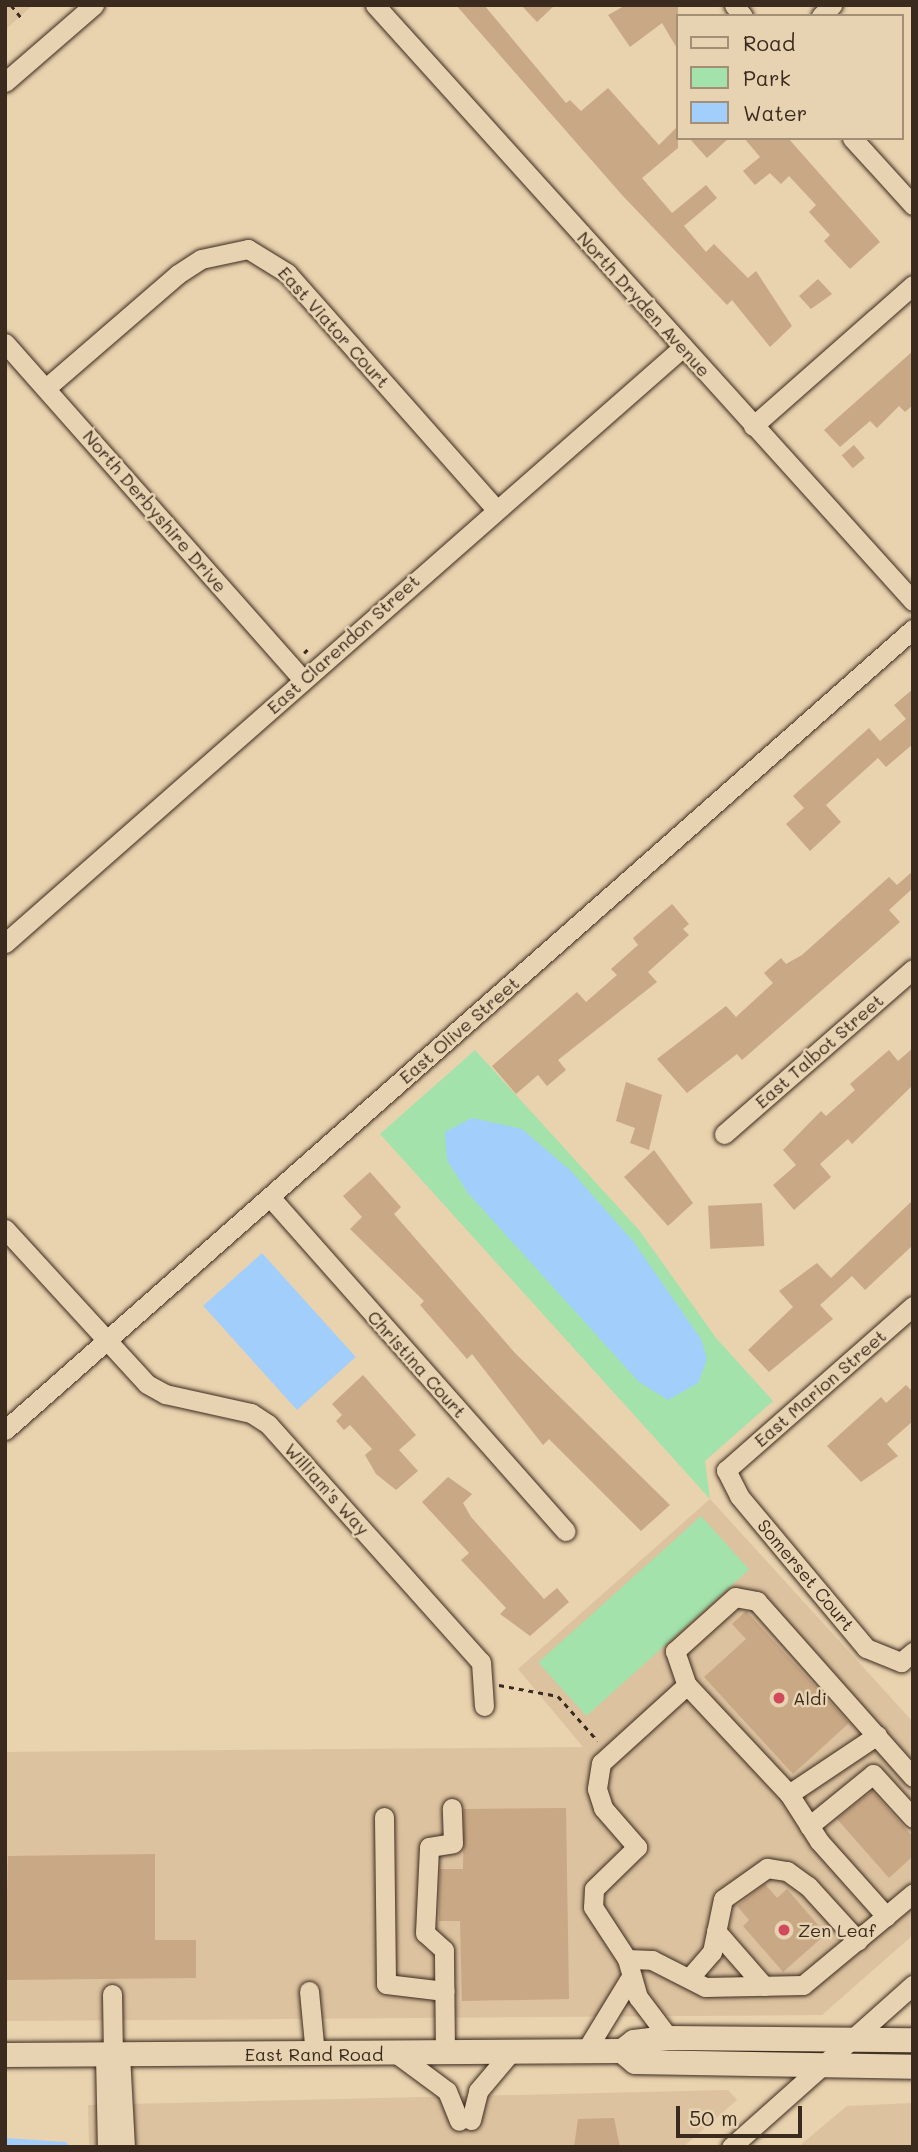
<!DOCTYPE html>
<html>
<head>
<meta charset="utf-8">
<style>
  body { margin:0 }
  #map { position:relative; width:918px; height:2152px; overflow:hidden; background:#e9d2ae; font-family:Mali,sans-serif }
  div>[style] { position:absolute }
  [style*='--x'] { left:calc(var(--x)*1px); top:calc(var(--y)*1px); width:calc(var(--w)*1px); rotate:calc(var(--a)*1deg) }
  .built>* { inset:0; background:#dcc29f }
  .green>* { inset:0; background:#a3e2ab; transform-origin:0 0 }
  .water>* { inset:0; background:#a2cefc; transform-origin:0 0 }
  .building>* { inset:0; background:#c9a885; transform-origin:0 0 }
  .path>* { height:2.5px; margin-top:-1.25px; transform-origin:0; background:repeating-linear-gradient(90deg,#3b2a1e 0 5px,transparent 0 10px) }
  .roads { filter:drop-shadow(0 0 2px #3b2a1e) drop-shadow(0 0 2px #3b2a1e) }
  .minor>* { height:19px; margin:-9.5px; padding:0 9.5px; transform-origin:9.5px; border-radius:9.5px; background:#e7d3b1 }
  .major>* { height:24px; margin:-12px; padding:0 12px; transform-origin:12px; border-radius:12px; background:#e7d3b1 }
  .dots>* { width:19px; height:19px; translate:-50% -50%; box-sizing:border-box; border:4px solid #e7d3b1; border-radius:50% }
  span { translate:-50% -50%; white-space:nowrap; text-align:center; line-height:1.15; -webkit-text-stroke:5px #e7d3b1; paint-order:stroke }
  .street-label { font-size:18px; color:#3b2a1e }
  .poi-label { font-size:18px; color:#3b2a1e }
  .left { translate:0 -50%; text-align:left }
  .frame { position:absolute; inset:0; border:7px solid #3b2a1e; pointer-events:none }
  .legend { position:absolute; left:676px; top:14px; width:228px; height:126px; box-sizing:border-box; background:#e7d3b1; border:2px solid #a28f76; margin:0; padding:9px 12px; list-style:none; font-size:21px; color:#3b2a1e }
  .legend li { display:flex; align-items:center; gap:14px; height:35px }
  .legend b { width:35px; border:2px solid #a28f76 }
  .scale { position:absolute; left:676px; top:2106px; width:126px; height:32px; box-sizing:border-box; border:4px solid #3b2a1e; border-top:0; padding-left:9px; font-size:21px; line-height:24px; white-space:nowrap; color:#3b2a1e; -webkit-text-stroke:5px #e7d3b1; paint-order:stroke }
</style>
</head>
<body>
<div id="map">
  <div class="built">
    <i style="clip-path:polygon(5px 5px,33px 5px,5px 30px)"></i>
    <i style="clip-path:polygon(710px 1499px,913px 1722px,913px 1935px,822px 2015px,5px 2021px,5px 1752px,583px 1747px,518px 1669px)"></i>
    <i style="clip-path:polygon(728px 2090px,737px 2100px,683px 2147px,89px 2145px,88px 2105px)"></i>
    <i style="clip-path:polygon(913px 2103px,913px 2147px,798px 2147px,847px 2106px)"></i>
  </div>
  <div class="green">
    <i style="clip-path:polygon(475px 1050px,639px 1230px,716px 1338px,773px 1401px,705px 1461px,710px 1499px,380px 1134px)"></i>
    <i style="left:701px;top:1516px;width:72px;height:219px;rotate:48deg"></i>
  </div>
  <div class="water">
    <i style="clip-path:polygon(472px 1118px,522px 1129px,571px 1171px,633px 1241px,701px 1339px,707px 1359px,698px 1383px,668px 1400px,639px 1382px,468px 1193px,447px 1160px,445px 1132px)"></i>
    <i style="left:262px;top:1253px;width:140px;height:79px;rotate:48deg"></i>
    <i style="clip-path:polygon(5px 2138px,67px 2142px,68px 2147px,5px 2147px)"></i>
  </div>
  <div class="building">
    <i style="clip-path:polygon(456px 5px,484px 5px,566px 103px,570px 100px,581px 111px,608px 88px,659px 145px,678px 126px,678px 148px,642px 178px,672px 213px,706px 185px,717px 198px,684px 226px,706px 252px,714px 244px,748px 278px,756px 271px,792px 326px,770px 347px,732px 300px,727px 305px,622px 195px)"></i>
    <i style="clip-path:polygon(521px 5px,555px 5px,537px 22px)"></i>
    <i style="clip-path:polygon(626px 5px,678px 5px,678px 50px,662px 23px,630px 47px,608px 15px)"></i>
    <i style="clip-path:polygon(689px 138px,729px 138px,707px 158px)"></i>
    <i style="clip-path:polygon(744px 138px,788px 138px,880px 242px,850px 269px,824px 241px,830px 235px,809px 212px,816px 205px,789px 176px,781px 184px,770px 173px,755px 185px,743px 171px,760px 157px)"></i>
    <i style="clip-path:polygon(818px 279px,832px 294px,811px 309px,799px 296px)"></i>
    <i style="clip-path:polygon(913px 351px,913px 405px,905px 412px,899px 406px,877px 428px,870px 421px,840px 447px,824px 430px)"></i>
    <i style="left:854px;top:445px;width:17px;height:16px;rotate:50deg"></i>
    <i style="clip-path:polygon(913px 689px,913px 744px,886px 767px,878px 758px,826px 805px,841px 822px,810px 851px,786px 824px,804px 808px,793px 796px,869px 728px,880px 741px,906px 719px,894px 705px)"></i>
    <i style="clip-path:polygon(913px 871px,913px 888px,889px 910px,900px 922px,742px 1060px,737px 1054px,687px 1093px,657px 1059px,726px 1006px,736px 1017px,773px 983px,764px 973px,781px 958px,786px 964px,802px 955px,889px 877px,897px 885px)"></i>
    <i style="clip-path:polygon(672px 904px,689px 924px,683px 929px,689px 935px,648px 972px,657px 982px,558px 1060px,566px 1070px,547px 1086px,538px 1075px,516px 1094px,492px 1066px,577px 992px,586px 1002px,617px 975px,611px 969px,638px 945px,633px 938px)"></i>
    <i style="clip-path:polygon(913px 1048px,913px 1085px,852px 1144px,848px 1139px,820px 1164px,831px 1177px,794px 1210px,773px 1185px,796px 1165px,783px 1150px,821px 1111px,826px 1116px,855px 1090px,850px 1084px,889px 1050px,898px 1061px)"></i>
    <i style="clip-path:polygon(626px 1082px,662px 1095px,649px 1150px,630px 1143px,635px 1128px,616px 1121px)"></i>
    <i style="clip-path:polygon(654px 1150px,693px 1203px,668px 1226px,624px 1177px)"></i>
    <i style="clip-path:polygon(370px 1172px,401px 1207px,394px 1214px,515px 1353px,670px 1505px,641px 1531px,549px 1439px,543px 1445px,472px 1354px,467px 1359px,420px 1305px,424px 1301px,350px 1229px,362px 1217px,343px 1196px)"></i>
    <i style="clip-path:polygon(913px 1200px,913px 1245px,865px 1290px,852px 1276px,820px 1305px,833px 1319px,769px 1372px,748px 1350px,793px 1307px,779px 1291px,817px 1263px,831px 1278px)"></i>
    <i style="left:762px;top:1203px;width:43px;height:54px;rotate:87deg"></i>
    <i style="clip-path:polygon(363px 1375px,416px 1435px,399px 1450px,418px 1471px,396px 1490px,376px 1474px,365px 1455px,372px 1449px,350px 1425px,344px 1430px,336px 1421px,342px 1415px,332px 1404px)"></i>
    <i style="clip-path:polygon(906px 1385px,913px 1392px,913px 1421px,887px 1444px,898px 1456px,861px 1482px,827px 1446px,881px 1397px,886px 1403px)"></i>
    <i style="clip-path:polygon(448px 1477px,472px 1494px,463px 1503px,471px 1517px,544px 1599px,557px 1588px,569px 1602px,530px 1636px,500px 1614px,506px 1608px,461px 1560px,469px 1553px,422px 1502px)"></i>
    <i style="clip-path:polygon(746px 1611px,849px 1723px,793px 1774px,704px 1677px,746px 1639px,732px 1624px)"></i>
    <i style="clip-path:polygon(872px 1791px,913px 1837px,913px 1856px,889px 1878px,837px 1819px)"></i>
    <i style="clip-path:polygon(566px 1808px,569px 1999px,462px 2001px,460px 1921px,439px 1921px,439px 1906px,440px 1869px,463px 1869px,464px 1809px)"></i>
    <i style="clip-path:polygon(155px 1854px,155px 1940px,196px 1940px,196px 1978px,5px 1980px,8px 1856px)"></i>
    <i style="clip-path:polygon(765px 1884px,777px 1898px,787px 1889px,826px 1934px,783px 1972px,743px 1926px,749px 1920px,737px 1906px)"></i>
    <i style="clip-path:polygon(614px 2118px,620px 2147px,574px 2147px,578px 2119px)"></i>
  </div>
  <div class="path">
    <i style="--x:11;--y:5;--w:19;--a:51"></i>
    <i style="--x:304;--y:653;--w:8;--a:-45"></i>
    <i style="--x:499;--y:1685;--w:60;--a:10.6"></i>
    <i style="--x:558;--y:1696;--w:60;--a:48.4"></i>
  </div>
  <div class="roads">
    <div class="minor">
      <i style="--x:375;--y:5;--w:803;--a:47.93"></i>
      <i style="--x:734;--y:5;--w:14;--a:51"></i>
      <i style="--x:821;--y:16;--w:16;--a:-45"></i>
      <i style="--x:5;--y:82;--w:118;--a:-40.9"></i>
      <i style="--x:852;--y:138;--w:91;--a:47.7"></i>
      <i style="--x:5;--y:343;--w:450;--a:48.5"></i>
      <i style="--x:46;--y:388;--w:174;--a:-40.8"></i>
      <i style="--x:178;--y:274;--w:27;--a:-33"></i>
      <i style="--x:201;--y:259;--w:48;--a:-12"></i>
      <i style="--x:248;--y:249;--w:46;--a:31.6"></i>
      <i style="--x:287;--y:273;--w:315;--a:48.5"></i>
      <i style="--x:753;--y:426;--w:213;--a:-41.4"></i>
      <i style="--x:5;--y:943;--w:903;--a:-41.32"></i>
      <i style="--x:724;--y:1134;--w:251;--a:-41.1"></i>
      <i style="--x:270;--y:1197;--w:446;--a:48.5"></i>
      <i style="--x:5;--y:1229;--w:210;--a:47.5"></i>
      <i style="--x:147;--y:1384;--w:21;--a:29"></i>
      <i style="--x:165;--y:1394;--w:88;--a:12.5"></i>
      <i style="--x:251;--y:1413;--w:20;--a:33"></i>
      <i style="--x:268;--y:1424;--w:319;--a:48.2"></i>
      <i style="--x:481;--y:1662;--w:44;--a:86.1"></i>
      <i style="--x:913;--y:1306;--w:249;--a:138.7"></i>
      <i style="--x:726;--y:1470;--w:29;--a:63"></i>
      <i style="--x:739;--y:1496;--w:198;--a:50.1"></i>
      <i style="--x:866;--y:1648;--w:38;--a:22"></i>
      <i style="--x:901;--y:1662;--w:16;--a:-40"></i>
      <i style="--x:5;--y:1430;--w:1211;--a:-41.42"></i>
      <i style="--x:687;--y:1685;--w:116;--a:137.8"></i>
      <i style="--x:601;--y:1763;--w:26;--a:99"></i>
      <i style="--x:597;--y:1789;--w:20;--a:72"></i>
      <i style="--x:603;--y:1808;--w:52;--a:48.9"></i>
      <i style="--x:637;--y:1847;--w:60;--a:135.7"></i>
      <i style="--x:594;--y:1889;--w:18;--a:93"></i>
      <i style="--x:593;--y:1907;--w:62;--a:56.8"></i>
      <i style="--x:627;--y:1959;--w:25;--a:2"></i>
      <i style="--x:652;--y:1960;--w:59;--a:27"></i>
      <i style="--x:705;--y:1987;--w:98;--a:-1.2"></i>
      <i style="--x:803;--y:1985;--w:108;--a:-39.7"></i>
      <i style="--x:913;--y:1777;--w:235;--a:-131.6"></i>
      <i style="--x:757;--y:1601;--w:22;--a:-170"></i>
      <i style="--x:735;--y:1597;--w:81;--a:138"></i>
      <i style="--x:675;--y:1651;--w:36;--a:71"></i>
      <i style="--x:687;--y:1685;--w:149;--a:46.9"></i>
      <i style="--x:789;--y:1794;--w:56;--a:57.4"></i>
      <i style="--x:819;--y:1841;--w:101;--a:48.2"></i>
      <i style="--x:886;--y:1916;--w:35;--a:-40"></i>
      <i style="--x:789;--y:1794;--w:106;--a:-33.8"></i>
      <i style="--x:384;--y:1817;--w:167;--a:89.3"></i>
      <i style="--x:386;--y:1984;--w:59;--a:6.8"></i>
      <i style="--x:809;--y:1826;--w:82;--a:-39.1"></i>
      <i style="--x:873;--y:1774;--w:59;--a:47.7"></i>
      <i style="--x:716;--y:1931;--w:73;--a:48.9"></i>
      <i style="--x:627;--y:1959;--w:40;--a:74"></i>
      <i style="--x:638;--y:1997;--w:51;--a:52.9"></i>
      <i style="--x:691;--y:1976;--w:32;--a:-49"></i>
      <i style="--x:712;--y:1952;--w:54;--a:-78.3"></i>
      <i style="--x:723;--y:1899;--w:54;--a:-35.2"></i>
      <i style="--x:767;--y:1868;--w:20;--a:9"></i>
      <i style="--x:787;--y:1871;--w:26;--a:36"></i>
      <i style="--x:808;--y:1886;--w:74;--a:47.7"></i>
      <i style="--x:309;--y:1991;--w:64;--a:84.6"></i>
      <i style="--x:112;--y:1994;--w:61;--a:89.1"></i>
      <i style="--x:585;--y:2052;--w:84;--a:-58.6"></i>
      <i style="--x:445;--y:2053;--w:103;--a:-90.6"></i>
      <i style="--x:444;--y:1950;--w:25;--a:-138"></i>
      <i style="--x:425;--y:1933;--w:86;--a:-87.3"></i>
      <i style="--x:429;--y:1847;--w:24;--a:-9"></i>
      <i style="--x:453;--y:1843;--w:35;--a:-92"></i>
      <i style="--x:397;--y:2054;--w:62;--a:36.5"></i>
      <i style="--x:447;--y:2091;--w:32;--a:68"></i>
      <i style="--x:105;--y:2055;--w:92;--a:88.8"></i>
      <i style="--x:120;--y:2055;--w:92;--a:86.9"></i>
      <i style="--x:471;--y:2120;--w:30;--a:-76"></i>
      <i style="--x:478;--y:2091;--w:51;--a:-49.8"></i>
      <i style="--x:731;--y:2147;--w:244;--a:-41.7"></i>
    </div>
    <div class="major">
      <i style="--x:622;--y:2051;--w:17;--a:40"></i>
      <i style="--x:635;--y:2062;--w:278;--a:1"></i>
      <i style="--x:5;--y:2055;--w:617;--a:-0.37"></i>
      <i style="--x:622;--y:2051;--w:15;--a:-37"></i>
      <i style="--x:634;--y:2042;--w:35;--a:-7"></i>
      <i style="--x:669;--y:2038;--w:244;--a:0.5"></i>
    </div>
  </div>
  <div class="dots">
    <i style="left:779px;top:1698px;background:#d1495b"></i>
    <i style="left:784px;top:1930px;background:#d1495b"></i>
  </div>
  <div class="street-label">
    <span style="left:644px;top:304px;rotate:48deg">North Dryden Avenue</span>
    <span style="left:334px;top:327px;rotate:48deg">East Viator Court</span>
    <span style="left:155px;top:511px;rotate:49deg">North Derbyshire Drive</span>
    <span style="left:343px;top:644px;rotate:-42deg">East Clarendon Street</span>
    <span style="left:459px;top:1030px;rotate:-41deg">East Olive Street</span>
    <span style="left:819px;top:1051px;rotate:-41deg">East Talbot Street</span>
    <span style="left:417px;top:1364px;rotate:48deg">Christina Court</span>
    <span style="left:820px;top:1388px;rotate:-41deg">East Marion Street</span>
    <span style="left:327px;top:1489px;rotate:48deg">William's Way</span>
    <span style="left:806px;top:1575px;rotate:50deg">Somerset Court</span>
    <span style="left:314px;top:2054px">East Rand Road</span>
  </div>
  <div class="poi-label">
    <span class="left" style="left:793px;top:1698px">Aldi</span>
    <span class="left" style="left:798px;top:1930px">Zen Leaf</span>
  </div>
  <div class="frame"></div>
  <ul class="legend">
  <li><b style="height:9px;background:#e7d3b1"></b>Road</li>
  <li><b style="height:19px;background:#a3e2ab"></b>Park</li>
  <li><b style="height:19px;background:#a2cefc"></b>Water</li>
  </ul>
  <div class="scale">50 m</div>
</div>
</body>
</html>
